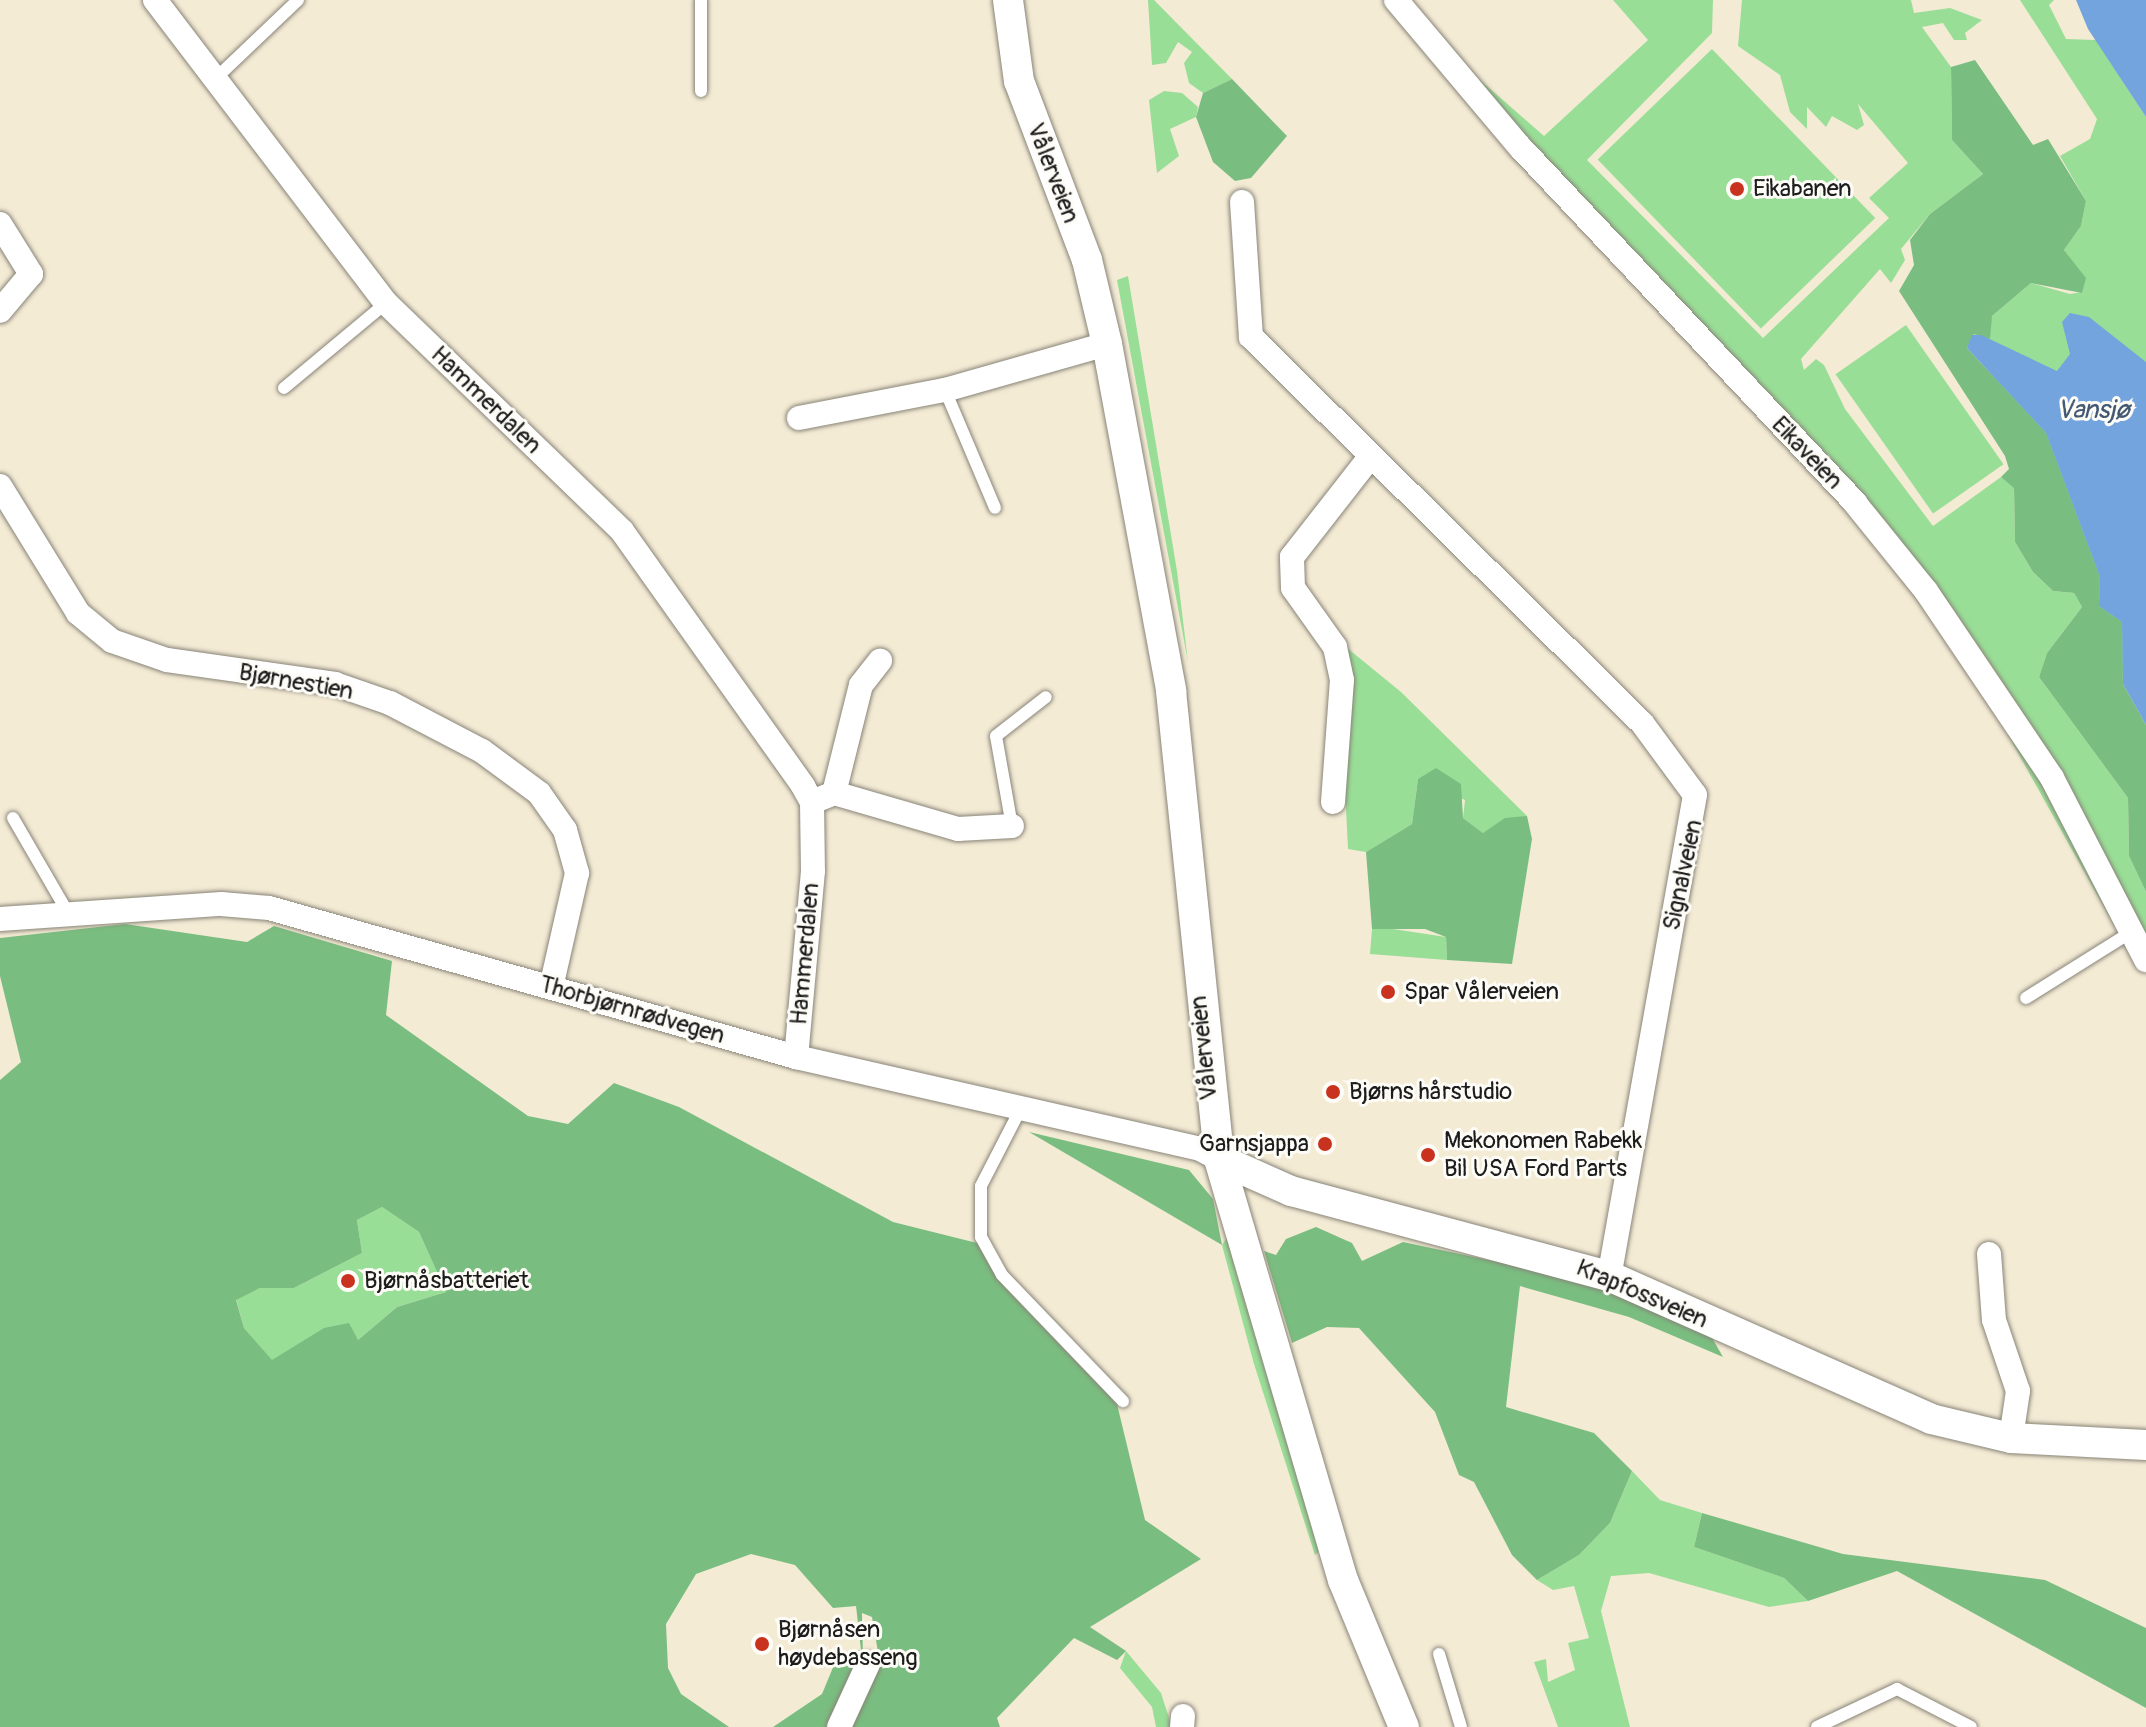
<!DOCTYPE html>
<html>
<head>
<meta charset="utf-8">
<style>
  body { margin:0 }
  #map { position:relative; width:2146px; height:1727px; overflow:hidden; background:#f4ebd5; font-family:Pangolin,sans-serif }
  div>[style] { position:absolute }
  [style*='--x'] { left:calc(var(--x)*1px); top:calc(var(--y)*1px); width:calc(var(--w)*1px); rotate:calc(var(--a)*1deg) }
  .green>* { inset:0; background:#99de97; transform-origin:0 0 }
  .forest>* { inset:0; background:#7abd80 }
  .water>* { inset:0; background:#73a4de }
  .roads { filter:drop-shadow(0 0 2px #888478) drop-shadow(0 0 2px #888478) }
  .service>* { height:12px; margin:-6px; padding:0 6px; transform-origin:6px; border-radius:6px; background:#fff }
  .minor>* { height:24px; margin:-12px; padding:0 12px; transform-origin:12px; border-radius:12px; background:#fff }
  .tertiary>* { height:30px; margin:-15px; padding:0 15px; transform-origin:15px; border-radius:15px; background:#fff }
  .dots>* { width:22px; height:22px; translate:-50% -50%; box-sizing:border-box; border:4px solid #fdfcf7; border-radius:50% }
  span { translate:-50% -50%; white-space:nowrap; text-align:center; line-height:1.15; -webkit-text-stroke:6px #fdfcf7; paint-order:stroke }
  .street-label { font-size:24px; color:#1c1c1c }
  .poi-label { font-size:24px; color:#1c1c1c }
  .left { translate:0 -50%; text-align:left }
  .right { translate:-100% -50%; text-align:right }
  .water-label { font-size:26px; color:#435973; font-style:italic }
</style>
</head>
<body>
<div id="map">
  <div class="green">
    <i style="clip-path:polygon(1148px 0,1154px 0,1232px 79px,1203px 93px,1189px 83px,1184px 63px,1192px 52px,1178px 42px,1166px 63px,1152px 65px)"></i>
    <i style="clip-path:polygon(1613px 0,1713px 0,1712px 33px,1587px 160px,1763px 338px,1889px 218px,1869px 198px,1908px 163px,1858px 104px,1864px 125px,1857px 130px,1832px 116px,1826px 127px,1807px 107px,1807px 129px,1790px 112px,1780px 75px,1738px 46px,1742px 0,1911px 0,1914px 13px,1950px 8px,1982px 20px,1965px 33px,1967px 40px,1954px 40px,1943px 23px,1922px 27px,1951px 67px,1952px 140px,1983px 174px,1930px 214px,1901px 249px,1905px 260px,1891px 283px,1880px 269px,1801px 359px,1804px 370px,1816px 359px,1824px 365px,1845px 409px,1933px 526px,2001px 477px,2014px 487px,2015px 542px,2033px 572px,2053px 591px,2074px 593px,2082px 607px,2047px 653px,2039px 677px,2128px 798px,2129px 856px,2146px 892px,2146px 939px,2034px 729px,1951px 606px,1883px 518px,1481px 88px,1480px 80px,1544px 136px,1648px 40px)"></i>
    <i style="clip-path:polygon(2020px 0,2054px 0,2049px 5px,2066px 39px,2096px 40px,2146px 117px,2146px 725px,1972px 335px,1988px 331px,1992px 316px,2031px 283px,2070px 294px,2082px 292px,2085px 279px,2064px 250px,2081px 226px,2086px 201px,2060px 156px,2090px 139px,2097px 119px)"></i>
    <i style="left:1712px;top:49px;width:235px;height:159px;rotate:46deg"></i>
    <i style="clip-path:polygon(1164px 91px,1182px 93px,1198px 107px,1196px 117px,1170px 129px,1179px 156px,1157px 173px,1149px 100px)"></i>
    <i style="clip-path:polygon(1128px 276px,1177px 571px,1188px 662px,1117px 280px)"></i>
    <i style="left:1906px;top:325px;width:170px;height:86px;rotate:55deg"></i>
    <i style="clip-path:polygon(1346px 647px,1401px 692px,1527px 816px,1483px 833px,1463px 818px,1465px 800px,1418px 779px,1412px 824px,1366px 852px,1348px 849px,1344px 768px,1352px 668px)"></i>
    <i style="clip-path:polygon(2017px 732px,2117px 925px,2115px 927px,2008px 735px)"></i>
    <i style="clip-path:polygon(1380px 927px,1446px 937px,1447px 960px,1370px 954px,1372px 929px)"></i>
    <i style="clip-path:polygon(382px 1207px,419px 1232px,446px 1292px,397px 1307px,358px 1340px,272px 1361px,244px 1328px,236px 1299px,260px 1288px,294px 1288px,362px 1253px,357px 1220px)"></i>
    <i style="clip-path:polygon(1228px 1236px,1321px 1550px,1315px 1555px,1254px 1364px,1222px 1245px)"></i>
    <i style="clip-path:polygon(1632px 1471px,1660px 1500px,1702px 1513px,1694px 1547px,1784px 1578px,1808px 1601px,1769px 1607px,1649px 1573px,1611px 1576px,1601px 1611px,1630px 1727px,1558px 1727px,1534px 1662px,1546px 1659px,1548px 1682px,1575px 1670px,1568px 1643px,1589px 1638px,1574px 1586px,1553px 1590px,1537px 1580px,1579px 1555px,1610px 1523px)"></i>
    <i style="clip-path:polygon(1126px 1651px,1161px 1693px,1172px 1727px,1156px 1727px,1152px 1707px,1120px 1668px)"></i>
  </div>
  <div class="forest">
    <i style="clip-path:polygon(1975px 60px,2033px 145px,2048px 139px,2086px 201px,2081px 226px,2064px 250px,2086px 278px,2082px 293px,2031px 283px,1992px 316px,1990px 339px,1974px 334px,1967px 348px,2046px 433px,2100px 577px,2099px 606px,2122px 622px,2123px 684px,2146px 725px,2146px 892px,2129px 856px,2128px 798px,2039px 677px,2047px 653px,2082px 607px,2074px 593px,2053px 591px,2033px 572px,2015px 542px,2014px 488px,2001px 477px,2009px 469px,2005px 456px,1899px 291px,1914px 265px,1910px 240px,1930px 214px,1983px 174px,1952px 140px,1951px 67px)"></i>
    <i style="clip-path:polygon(1232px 79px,1287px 136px,1251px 178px,1235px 181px,1213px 162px,1196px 117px,1203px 93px)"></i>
    <i style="clip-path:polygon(1436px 768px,1461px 784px,1463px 818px,1483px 833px,1505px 818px,1527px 816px,1532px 839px,1512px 964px,1447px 960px,1446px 937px,1425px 929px,1372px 929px,1366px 852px,1412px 824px,1418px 779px)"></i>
    <i style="clip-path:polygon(evenodd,125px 924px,247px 942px,274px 926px,392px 961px,386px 1015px,528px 1116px,568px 1124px,614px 1083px,679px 1107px,893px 1222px,977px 1243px,998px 1280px,1117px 1404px,1145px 1520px,1201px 1559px,1090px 1627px,1126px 1651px,1117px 1660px,1074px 1638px,997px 1718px,1000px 1727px,847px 1727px,878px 1652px,872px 1617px,862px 1613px,863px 1659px,833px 1727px,773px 1727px,822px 1694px,839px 1653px,861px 1650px,856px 1606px,833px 1608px,795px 1565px,751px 1554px,696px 1574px,666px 1624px,668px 1668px,681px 1694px,729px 1727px,0 1727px,0 1080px,21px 1062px,0 976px,0 938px,125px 924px,382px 1207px,419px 1232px,446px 1292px,397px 1307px,358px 1340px,349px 1323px,324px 1328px,272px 1360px,244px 1328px,236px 1300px,260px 1288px,294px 1288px,362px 1253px,357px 1220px,382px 1207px)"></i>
    <i style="clip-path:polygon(1029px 1132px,1189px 1170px,1213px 1199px,1222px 1245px)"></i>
    <i style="clip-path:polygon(1316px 1227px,1352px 1243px,1362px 1261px,1403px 1242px,1592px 1282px,1711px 1336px,1723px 1357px,1629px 1317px,1520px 1286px,1506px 1407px,1594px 1433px,1632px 1471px,1610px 1523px,1579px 1555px,1537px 1580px,1512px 1555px,1474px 1482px,1459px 1475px,1435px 1412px,1359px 1328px,1327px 1327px,1292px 1343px,1264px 1251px,1276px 1255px,1286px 1239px)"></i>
    <i style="clip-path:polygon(1702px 1513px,1843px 1554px,2045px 1580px,2146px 1628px,2146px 1708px,1897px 1571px,1808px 1601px,1784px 1578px,1694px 1547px)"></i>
  </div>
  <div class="water">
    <i style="clip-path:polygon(2076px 0,2146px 0,2146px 117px,2088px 29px)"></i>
    <i style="clip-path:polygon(2070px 313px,2089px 317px,2146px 362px,2146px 725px,2123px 684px,2122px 622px,2099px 606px,2100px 577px,2046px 433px,1967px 348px,1972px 335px,1981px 335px,2057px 371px,2070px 354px,2062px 322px)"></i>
  </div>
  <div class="roads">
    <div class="service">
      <i style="--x:214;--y:80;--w:116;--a:-43.6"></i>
      <i style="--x:701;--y:91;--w:91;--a:-90"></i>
      <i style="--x:284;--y:388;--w:133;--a:-39.8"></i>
      <i style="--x:945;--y:390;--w:128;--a:67"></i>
      <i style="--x:13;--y:818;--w:110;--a:59.9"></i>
      <i style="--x:1012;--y:826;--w:91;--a:-100.1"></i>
      <i style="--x:996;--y:736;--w:63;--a:-38"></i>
      <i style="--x:2026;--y:998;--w:126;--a:-32.1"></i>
      <i style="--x:1019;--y:1112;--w:83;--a:117.2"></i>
      <i style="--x:981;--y:1186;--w:51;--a:90"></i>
      <i style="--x:981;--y:1237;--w:43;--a:61.1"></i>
      <i style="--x:1002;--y:1275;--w:175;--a:46.2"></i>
      <i style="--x:1439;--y:1654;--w:76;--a:73.2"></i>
      <i style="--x:1817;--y:1727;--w:89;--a:-25.4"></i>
      <i style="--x:1897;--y:1689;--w:83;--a:27.2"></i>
    </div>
    <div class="minor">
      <i style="--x:155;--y:0;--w:381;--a:52.7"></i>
      <i style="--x:386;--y:303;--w:328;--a:44"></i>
      <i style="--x:622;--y:531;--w:313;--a:54.6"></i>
      <i style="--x:803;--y:786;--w:18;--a:61"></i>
      <i style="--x:812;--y:802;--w:69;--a:89.2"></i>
      <i style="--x:813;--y:871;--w:187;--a:95.2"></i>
      <i style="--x:1396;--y:0;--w:192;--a:49.9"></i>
      <i style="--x:1520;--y:147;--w:489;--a:46.7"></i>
      <i style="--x:1855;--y:503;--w:113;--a:51.1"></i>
      <i style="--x:1926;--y:591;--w:225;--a:56"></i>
      <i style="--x:2052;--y:778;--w:205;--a:62.7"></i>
      <i style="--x:1242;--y:202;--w:135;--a:86.2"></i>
      <i style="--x:1251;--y:337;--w:549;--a:44.63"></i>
      <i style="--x:1642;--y:723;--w:89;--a:53.6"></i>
      <i style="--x:1695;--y:795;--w:489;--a:100.1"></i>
      <i style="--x:0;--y:224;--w:59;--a:58.2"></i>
      <i style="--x:31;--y:274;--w:48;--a:130"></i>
      <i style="--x:799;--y:418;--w:149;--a:-10.9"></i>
      <i style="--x:945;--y:390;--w:168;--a:-15.9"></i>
      <i style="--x:0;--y:486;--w:149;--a:58.4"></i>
      <i style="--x:78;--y:613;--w:44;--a:39.5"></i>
      <i style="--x:112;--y:641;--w:58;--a:19.1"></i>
      <i style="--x:167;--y:660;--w:170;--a:8.1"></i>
      <i style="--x:335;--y:684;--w:58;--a:19.1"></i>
      <i style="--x:390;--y:703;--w:104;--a:27.6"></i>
      <i style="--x:482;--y:751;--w:71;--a:36.4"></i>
      <i style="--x:539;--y:793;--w:45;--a:54.9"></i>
      <i style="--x:565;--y:830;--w:45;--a:74.4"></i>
      <i style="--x:577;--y:873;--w:117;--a:102.8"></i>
      <i style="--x:834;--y:793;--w:111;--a:-76"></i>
      <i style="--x:861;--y:685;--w:31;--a:-52"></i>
      <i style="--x:812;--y:802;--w:24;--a:-22"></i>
      <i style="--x:834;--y:793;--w:129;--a:16.2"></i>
      <i style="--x:958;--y:829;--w:54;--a:-3.2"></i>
      <i style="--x:1333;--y:802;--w:122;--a:-85.8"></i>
      <i style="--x:1342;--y:680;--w:34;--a:-102"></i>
      <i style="--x:1335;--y:647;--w:72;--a:-125.4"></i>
      <i style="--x:1293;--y:588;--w:31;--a:-92"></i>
      <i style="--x:1292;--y:557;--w:127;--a:-52"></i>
      <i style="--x:0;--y:919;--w:222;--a:-3.9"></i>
      <i style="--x:221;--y:904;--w:48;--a:4.8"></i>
      <i style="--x:269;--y:908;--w:548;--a:15.79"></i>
      <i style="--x:796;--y:1057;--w:414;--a:12.8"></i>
      <i style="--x:1200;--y:1149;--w:21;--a:28"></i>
      <i style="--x:1989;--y:1254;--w:66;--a:85.7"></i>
      <i style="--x:1994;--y:1320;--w:75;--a:71.3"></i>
      <i style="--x:2018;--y:1391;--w:48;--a:98.5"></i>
      <i style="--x:839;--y:1727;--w:69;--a:-65.3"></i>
      <i style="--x:1182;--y:1727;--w:11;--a:-85"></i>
    </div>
    <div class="tertiary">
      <i style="--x:1008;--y:0;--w:82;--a:82.3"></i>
      <i style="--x:1019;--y:81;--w:191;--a:69.2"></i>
      <i style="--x:1087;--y:260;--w:86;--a:76.6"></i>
      <i style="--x:1107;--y:344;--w:353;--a:79.5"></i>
      <i style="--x:1171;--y:691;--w:470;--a:84.1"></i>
      <i style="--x:1219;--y:1159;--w:439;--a:73.6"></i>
      <i style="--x:1343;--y:1580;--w:159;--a:67.5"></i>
      <i style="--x:1219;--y:1159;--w:79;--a:24"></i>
      <i style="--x:1291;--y:1191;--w:329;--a:15"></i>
      <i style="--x:1609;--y:1276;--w:352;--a:23.9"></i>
      <i style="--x:1931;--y:1419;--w:82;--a:13.4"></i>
      <i style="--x:2011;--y:1438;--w:135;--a:3"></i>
    </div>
  </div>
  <div class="dots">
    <i style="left:1737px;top:189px;background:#c8321e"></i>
    <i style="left:1388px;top:992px;background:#c8321e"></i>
    <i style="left:1333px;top:1092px;background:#c8321e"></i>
    <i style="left:1325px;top:1144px;background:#c8321e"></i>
    <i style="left:1428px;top:1155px;background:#c8321e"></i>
    <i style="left:348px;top:1281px;background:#c8321e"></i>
    <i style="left:762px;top:1644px;background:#c8321e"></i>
  </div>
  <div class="street-label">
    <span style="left:1053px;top:173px;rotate:69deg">Vålerveien</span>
    <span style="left:486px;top:400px;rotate:44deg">Hammerdalen</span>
    <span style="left:1807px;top:453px;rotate:46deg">Eikaveien</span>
    <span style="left:296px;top:682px;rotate:10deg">Bjørnestien</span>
    <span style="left:1683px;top:875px;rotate:-78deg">Signalveien</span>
    <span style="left:805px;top:954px;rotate:-85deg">Hammerdalen</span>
    <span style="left:632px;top:1010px;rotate:16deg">Thorbjørnrødvegen</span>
    <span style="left:1204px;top:1048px;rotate:-96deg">Vålerveien</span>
    <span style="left:1642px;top:1294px;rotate:23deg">Krapfossveien</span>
  </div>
  <div class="poi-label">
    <span class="left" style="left:1753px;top:189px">Eikabanen</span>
    <span class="left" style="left:1404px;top:992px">Spar Vålerveien</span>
    <span class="left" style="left:1349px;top:1092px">Bjørns hårstudio</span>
    <span class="left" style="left:1444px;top:1155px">Mekonomen Rabekk<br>Bil USA Ford Parts</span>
    <span class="right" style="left:1309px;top:1144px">Garnsjappa</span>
    <span class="left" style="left:364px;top:1281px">Bjørnåsbatteriet</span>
    <span class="left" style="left:778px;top:1644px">Bjørnåsen<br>høydebasseng</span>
  </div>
  <div class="water-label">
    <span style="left:2093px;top:411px">Vansjø</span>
  </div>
</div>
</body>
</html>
